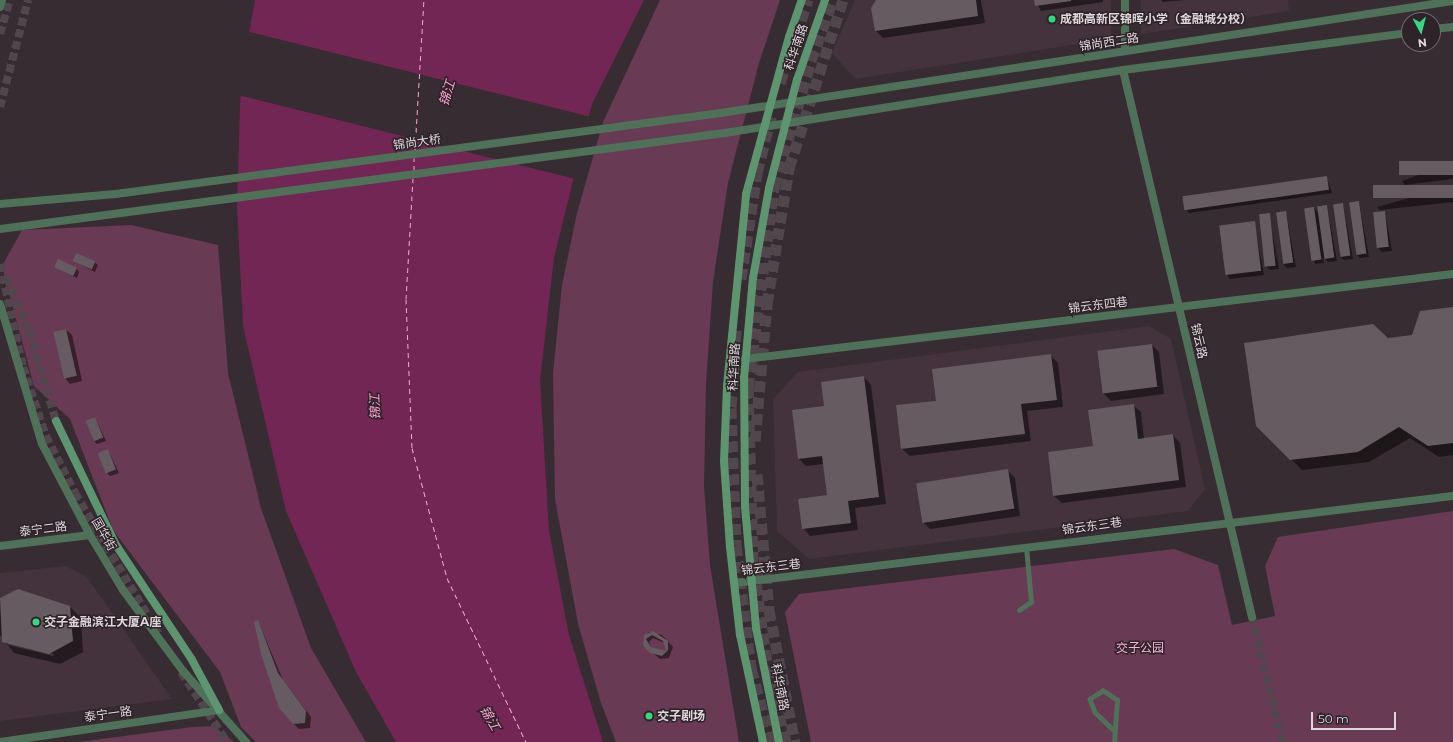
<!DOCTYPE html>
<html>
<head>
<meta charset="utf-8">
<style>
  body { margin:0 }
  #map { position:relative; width:1453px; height:742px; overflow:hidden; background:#372c32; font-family:Montserrat,"Noto Sans SC",sans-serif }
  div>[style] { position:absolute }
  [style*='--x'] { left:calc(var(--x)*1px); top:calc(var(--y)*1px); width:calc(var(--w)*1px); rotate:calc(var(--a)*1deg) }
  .built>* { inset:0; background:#44333c }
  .green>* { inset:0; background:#683a53 }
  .water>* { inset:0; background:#722654 }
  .pier>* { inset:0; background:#372c32; transform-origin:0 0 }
  .shadow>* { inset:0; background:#0007 }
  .ferry>* { height:1px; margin-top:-0.5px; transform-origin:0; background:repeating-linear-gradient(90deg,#fca3d3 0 5px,transparent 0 9px) }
  .building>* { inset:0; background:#665b60; transform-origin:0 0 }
  .minor-tunnel>* { height:8px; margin-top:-4px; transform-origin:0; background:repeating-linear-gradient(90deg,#50464b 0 8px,transparent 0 12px) }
  .secondary-tunnel>* { height:8px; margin-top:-4px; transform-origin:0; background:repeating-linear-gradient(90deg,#50464b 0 8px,transparent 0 12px) }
  .trunk-tunnel>* { height:11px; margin-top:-5.5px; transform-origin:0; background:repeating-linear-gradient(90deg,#50464b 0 11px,transparent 0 16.5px) }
  .service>* { height:4.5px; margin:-2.25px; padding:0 2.25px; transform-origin:2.25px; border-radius:2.25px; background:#4f715a }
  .minor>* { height:8px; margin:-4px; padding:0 4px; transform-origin:4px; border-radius:4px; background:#4f715a }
  .tertiary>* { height:8px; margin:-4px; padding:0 4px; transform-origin:4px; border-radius:4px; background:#4f715a }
  .secondary>* { height:8px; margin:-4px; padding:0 4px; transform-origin:4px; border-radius:4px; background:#5d9570 }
  .dots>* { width:11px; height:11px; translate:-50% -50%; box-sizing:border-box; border:2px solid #2d2328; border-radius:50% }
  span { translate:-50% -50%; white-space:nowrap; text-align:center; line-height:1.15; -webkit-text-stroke:3px #2d2328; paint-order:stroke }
  .poi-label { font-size:12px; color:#ded7da; font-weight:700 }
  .left { translate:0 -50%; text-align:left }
  .street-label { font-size:12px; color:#ded7da }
  .park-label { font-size:12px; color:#f9b5d8 }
  .water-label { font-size:13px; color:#fca3d3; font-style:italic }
  .north { position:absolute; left:1401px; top:12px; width:40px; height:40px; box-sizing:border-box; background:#2d2328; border:1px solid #746b6f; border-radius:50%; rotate:173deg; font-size:11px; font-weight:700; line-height:16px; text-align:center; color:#ded7da }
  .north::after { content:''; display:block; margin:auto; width:14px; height:18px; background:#34d881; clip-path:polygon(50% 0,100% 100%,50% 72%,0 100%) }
  .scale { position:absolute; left:1311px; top:712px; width:85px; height:18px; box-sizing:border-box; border:2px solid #ded7da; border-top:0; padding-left:5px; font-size:12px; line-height:14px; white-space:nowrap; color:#ded7da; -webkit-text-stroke:3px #2d2328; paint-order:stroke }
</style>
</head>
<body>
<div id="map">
  <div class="built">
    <i style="clip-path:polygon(855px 0,1111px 0,1111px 39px,855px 79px,832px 53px)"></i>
    <i style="clip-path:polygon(1141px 0,1288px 0,1289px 11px,1141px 34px)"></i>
    <i style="clip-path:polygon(1149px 326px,1171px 339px,1205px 489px,1188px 511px,809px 559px,777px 531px,773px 399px,798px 372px)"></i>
    <i style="clip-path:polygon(66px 566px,87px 577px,172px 699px,0 721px,0 573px)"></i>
  </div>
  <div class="green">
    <i style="clip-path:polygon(660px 0,780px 0,759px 63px,728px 183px,713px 282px,706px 384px,704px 486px,710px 565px,739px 742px,616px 742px,601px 703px,578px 624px,555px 499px,553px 373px,562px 285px,577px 213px,603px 122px)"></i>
    <i style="clip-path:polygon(131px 225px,218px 245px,228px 373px,261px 508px,311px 648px,366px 742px,256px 742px,241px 727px,220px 672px,113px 530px,70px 419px,34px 386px,2px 266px,22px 230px)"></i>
    <i style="clip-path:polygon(1453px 511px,1453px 742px,811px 742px,785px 612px,799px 594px,1174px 549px,1218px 565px,1232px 625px,1275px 616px,1265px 566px,1278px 537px)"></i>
    <i style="clip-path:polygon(214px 726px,234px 742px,78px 742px,192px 727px)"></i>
  </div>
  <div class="water">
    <i style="clip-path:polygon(255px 0,644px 0,592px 104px,554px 258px,540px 380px,549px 531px,569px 635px,603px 742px,396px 742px,356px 672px,286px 511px,243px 326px,237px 206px,241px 76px)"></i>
  </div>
  <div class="pier">
    <i style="left:591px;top:117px;width:64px;height:358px;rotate:104deg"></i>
  </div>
  <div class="shadow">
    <i style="clip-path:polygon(877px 0,981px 0,985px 23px,883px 38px,876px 31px,872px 8px)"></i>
    <i style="clip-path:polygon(1035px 0,1103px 0,1103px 2px,1041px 11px)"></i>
    <i style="clip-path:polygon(1161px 0,1185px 0,1163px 2px)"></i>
    <i style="clip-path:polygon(1453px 162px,1453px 179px,1405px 185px,1402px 181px)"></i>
    <i style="clip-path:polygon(1327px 178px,1332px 193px,1189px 213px,1186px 209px)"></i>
    <i style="clip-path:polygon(1453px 186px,1453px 202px,1380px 210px,1377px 207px)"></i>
    <i style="clip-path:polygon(1359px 202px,1369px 257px,1360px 258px,1357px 255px)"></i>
    <i style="clip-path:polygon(1343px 204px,1353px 259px,1344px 260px,1340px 257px)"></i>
    <i style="clip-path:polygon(1327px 206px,1337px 261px,1328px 262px,1323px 257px,1324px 263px,1315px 264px,1305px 209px,1314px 208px,1319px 213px)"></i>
    <i style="clip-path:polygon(1286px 212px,1296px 267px,1287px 268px,1283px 264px)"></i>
    <i style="clip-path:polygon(1385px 212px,1392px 251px,1382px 252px,1378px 248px)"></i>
    <i style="clip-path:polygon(1269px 214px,1279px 269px,1270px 270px,1267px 267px)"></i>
    <i style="clip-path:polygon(1254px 222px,1264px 275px,1230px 279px,1227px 275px)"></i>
    <i style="clip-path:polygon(73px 261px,94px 262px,98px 265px,95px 272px)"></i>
    <i style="clip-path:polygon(55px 267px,76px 268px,79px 272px,77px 278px)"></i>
    <i style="clip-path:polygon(1453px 308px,1453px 455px,1439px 457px,1410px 438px,1369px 462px,1302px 470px,1257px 425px,1412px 336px)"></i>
    <i style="clip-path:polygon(66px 330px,72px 335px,82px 381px,70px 384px,65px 378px)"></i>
    <i style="clip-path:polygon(1152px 345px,1159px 352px,1164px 394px,1111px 401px,1103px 393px)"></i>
    <i style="clip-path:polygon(1051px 356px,1058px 363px,1063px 407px,1027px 411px,1031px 441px,910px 456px,902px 449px,937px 401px)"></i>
    <i style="clip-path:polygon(864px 377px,871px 385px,886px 504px,855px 508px,858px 530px,810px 536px,803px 528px,828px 496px,824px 464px,806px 466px,799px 459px,825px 407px)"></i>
    <i style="clip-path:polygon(1133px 405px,1141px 412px,1144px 439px,1173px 435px,1180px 443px,1186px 487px,1062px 503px,1054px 496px)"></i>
    <i style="clip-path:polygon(95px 418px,106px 441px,97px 444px,93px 440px)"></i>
    <i style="clip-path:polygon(108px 450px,119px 473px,110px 476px,107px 473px)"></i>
    <i style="clip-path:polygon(1007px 470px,1015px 478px,1020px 516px,930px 529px,923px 522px)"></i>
    <i style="clip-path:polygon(evenodd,18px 590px,70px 607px,81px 618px,83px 652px,60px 664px,14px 653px,0 635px,0 599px,18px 590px,8px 643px,54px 654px,53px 656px,8px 645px,8px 643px)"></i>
    <i style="clip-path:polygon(258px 621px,283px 680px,311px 717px,310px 728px,299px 729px,294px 724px,255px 623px)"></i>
    <i style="clip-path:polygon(evenodd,649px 632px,662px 635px,673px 647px,669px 658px,660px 659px,648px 649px,645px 636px,649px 632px,653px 638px,665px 643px,667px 652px,652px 649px,649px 642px,653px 638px)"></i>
  </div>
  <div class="ferry">
    <i style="--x:415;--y:150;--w:150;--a:-86.6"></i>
    <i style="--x:414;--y:170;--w:12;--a:-90"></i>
    <i style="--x:413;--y:178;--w:121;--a:93.3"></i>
    <i style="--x:406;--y:299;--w:149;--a:87.7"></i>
    <i style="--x:412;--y:448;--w:135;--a:74.9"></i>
    <i style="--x:447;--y:578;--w:182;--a:64.3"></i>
  </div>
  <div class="building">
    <i style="clip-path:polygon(876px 0,976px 0,978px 16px,875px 31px,871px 8px)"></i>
    <i style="clip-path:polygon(1034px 0,1071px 0,1071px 1px,1035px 6px)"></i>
    <i style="left:1453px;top:161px;width:14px;height:54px;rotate:90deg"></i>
    <i style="left:1327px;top:176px;width:14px;height:146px;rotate:82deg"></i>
    <i style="left:1453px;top:185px;width:13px;height:80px;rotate:90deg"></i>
    <i style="left:1359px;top:201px;width:53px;height:10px;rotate:82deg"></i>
    <i style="left:1343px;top:203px;width:53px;height:10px;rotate:82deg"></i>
    <i style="left:1327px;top:205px;width:53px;height:10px;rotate:82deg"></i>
    <i style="left:1314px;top:207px;width:53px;height:10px;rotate:82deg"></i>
    <i style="left:1286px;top:211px;width:52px;height:10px;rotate:82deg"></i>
    <i style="left:1385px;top:211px;width:36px;height:12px;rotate:84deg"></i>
    <i style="left:1270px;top:213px;width:53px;height:11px;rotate:84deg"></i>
    <i style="left:1255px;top:221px;width:50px;height:36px;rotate:83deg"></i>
    <i style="left:76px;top:253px;width:21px;height:9px;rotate:23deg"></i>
    <i style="left:58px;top:259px;width:21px;height:9px;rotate:25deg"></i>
    <i style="clip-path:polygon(1453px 307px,1453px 443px,1428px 446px,1399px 427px,1358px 452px,1290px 460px,1256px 426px,1244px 343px,1373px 324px,1388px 338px,1412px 335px,1420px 311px)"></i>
    <i style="left:66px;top:329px;width:48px;height:13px;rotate:77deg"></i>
    <i style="left:1152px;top:344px;width:43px;height:55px;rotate:83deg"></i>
    <i style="clip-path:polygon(1051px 354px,1057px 400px,1021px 404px,1025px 434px,901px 449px,896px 405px,936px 401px,932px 369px)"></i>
    <i style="clip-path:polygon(864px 376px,879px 497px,848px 501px,851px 523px,802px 529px,798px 499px,827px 495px,822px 456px,798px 459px,792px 410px,824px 406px,821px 382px)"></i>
    <i style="clip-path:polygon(1134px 404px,1138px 439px,1173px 434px,1179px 480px,1053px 496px,1048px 452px,1093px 446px,1088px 410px)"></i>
    <i style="left:95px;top:417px;width:22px;height:10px;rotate:68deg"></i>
    <i style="left:108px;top:449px;width:22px;height:11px;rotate:69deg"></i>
    <i style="left:1008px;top:469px;width:40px;height:93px;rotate:81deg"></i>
    <i style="clip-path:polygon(18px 589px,70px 606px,73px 641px,49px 654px,2px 642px,0 598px)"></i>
    <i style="clip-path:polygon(258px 620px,278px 673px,306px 711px,305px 723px,293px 724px,279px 708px,261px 654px,254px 622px)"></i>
    <i style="clip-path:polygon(evenodd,653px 631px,668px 641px,668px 650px,662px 656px,650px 653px,643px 646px,644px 635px,653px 631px,652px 635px,663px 641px,666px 651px,651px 647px,646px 639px,652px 635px)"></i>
  </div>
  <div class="minor-tunnel">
    <i style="--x:1252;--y:617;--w:129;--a:76.1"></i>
  </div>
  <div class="secondary-tunnel">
    <i style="--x:0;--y:34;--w:35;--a:-74"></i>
    <i style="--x:0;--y:107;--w:111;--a:-75.3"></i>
    <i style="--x:0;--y:264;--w:106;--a:77.4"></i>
    <i style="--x:23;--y:367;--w:73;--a:71.6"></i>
    <i style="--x:46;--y:436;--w:64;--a:63"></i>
    <i style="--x:75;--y:493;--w:163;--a:59.3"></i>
    <i style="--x:7;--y:278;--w:57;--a:67.5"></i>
    <i style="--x:29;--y:331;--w:94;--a:73.3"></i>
    <i style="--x:181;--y:672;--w:84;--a:56.7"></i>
  </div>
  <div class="trunk-tunnel">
    <i style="--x:780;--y:83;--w:88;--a:-71.4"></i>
    <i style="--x:741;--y:279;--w:107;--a:-81.4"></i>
    <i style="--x:757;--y:173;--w:58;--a:-76"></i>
    <i style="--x:736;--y:330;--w:78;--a:93.7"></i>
    <i style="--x:731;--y:408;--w:137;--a:87.9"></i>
    <i style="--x:736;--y:545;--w:124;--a:83"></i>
    <i style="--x:751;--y:668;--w:77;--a:74.9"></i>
    <i style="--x:755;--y:441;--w:138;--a:-85"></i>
    <i style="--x:767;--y:304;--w:138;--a:-80.8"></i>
    <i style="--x:789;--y:168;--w:176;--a:-72.2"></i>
    <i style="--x:757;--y:474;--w:137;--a:85"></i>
    <i style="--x:769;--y:610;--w:135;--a:78.9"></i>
    <i style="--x:786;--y:742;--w:67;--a:-104.7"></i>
    <i style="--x:769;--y:677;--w:115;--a:-98"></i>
    <i style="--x:753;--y:563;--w:175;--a:-91.6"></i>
    <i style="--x:748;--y:388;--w:203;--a:-82.6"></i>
    <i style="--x:774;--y:187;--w:131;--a:-73.6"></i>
    <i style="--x:811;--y:61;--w:65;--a:-70.2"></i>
  </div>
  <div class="service">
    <i style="--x:1019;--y:610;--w:14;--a:-34"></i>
    <i style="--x:1031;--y:602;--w:55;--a:-95.2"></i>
    <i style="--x:1114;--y:742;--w:42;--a:-85.9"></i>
    <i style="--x:1117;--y:700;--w:17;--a:-147"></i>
    <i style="--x:1103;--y:691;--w:15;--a:148"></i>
    <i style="--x:1090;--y:699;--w:14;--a:69"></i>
    <i style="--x:1095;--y:712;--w:28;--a:44"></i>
  </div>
  <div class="minor">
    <i style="--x:1125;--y:51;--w:51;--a:-90"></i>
    <i style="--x:1123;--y:70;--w:562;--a:76.73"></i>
    <i style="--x:745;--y:359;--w:713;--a:-6.85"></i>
    <i style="--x:0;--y:546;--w:91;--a:-7"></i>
    <i style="--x:735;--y:583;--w:723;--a:-6.91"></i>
    <i style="--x:0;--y:742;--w:221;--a:-8.3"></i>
  </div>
  <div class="tertiary">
    <i style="--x:0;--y:7;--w:7;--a:-74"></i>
    <i style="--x:1433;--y:29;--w:20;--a:-6"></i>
    <i style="--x:0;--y:204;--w:116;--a:-4.9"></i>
    <i style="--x:116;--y:194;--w:610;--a:-7.63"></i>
    <i style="--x:721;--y:113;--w:741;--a:-8.7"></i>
    <i style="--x:0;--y:229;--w:731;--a:-7.54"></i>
    <i style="--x:725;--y:133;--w:403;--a:-9"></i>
    <i style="--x:1123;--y:70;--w:288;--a:-7.4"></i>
    <i style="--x:0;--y:304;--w:146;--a:73.3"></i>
    <i style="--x:42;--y:444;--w:103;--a:62.2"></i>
    <i style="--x:90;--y:535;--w:64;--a:59"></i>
    <i style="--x:123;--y:590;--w:101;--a:53.5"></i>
    <i style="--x:183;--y:671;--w:95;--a:48.4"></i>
  </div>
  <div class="secondary">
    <i style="--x:56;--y:421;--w:138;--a:64.2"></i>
    <i style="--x:116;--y:545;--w:138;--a:56.5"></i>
    <i style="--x:192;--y:660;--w:57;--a:61.6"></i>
    <i style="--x:763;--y:742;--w:109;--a:-102.1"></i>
    <i style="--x:740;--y:635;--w:89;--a:-96.5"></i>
    <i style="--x:730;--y:547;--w:86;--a:-94"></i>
    <i style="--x:724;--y:461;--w:75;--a:-87.7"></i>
    <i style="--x:727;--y:386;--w:193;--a:-84.3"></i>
    <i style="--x:746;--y:194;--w:163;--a:-74.7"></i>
    <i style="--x:789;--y:37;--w:39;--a:-71"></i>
    <i style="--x:779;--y:742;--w:116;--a:-101.4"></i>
    <i style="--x:756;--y:628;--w:122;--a:-95.2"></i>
    <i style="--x:745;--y:506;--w:128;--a:-90.4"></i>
    <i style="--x:744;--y:378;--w:100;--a:-84.9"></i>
    <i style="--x:753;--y:278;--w:91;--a:-79.9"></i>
    <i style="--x:769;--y:188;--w:112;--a:-75.5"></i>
    <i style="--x:797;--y:80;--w:85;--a:-70.7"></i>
  </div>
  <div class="dots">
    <i style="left:1052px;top:19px;background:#34d881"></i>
    <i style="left:36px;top:622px;background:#34d881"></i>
    <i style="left:649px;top:716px;background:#34d881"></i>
  </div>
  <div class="poi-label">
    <span class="left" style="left:1060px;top:19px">成都高新区锦晖小学（金融城分校）</span>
    <span class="left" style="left:44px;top:622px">交子金融滨江大厦A座</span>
    <span class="left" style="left:657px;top:716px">交子剧场</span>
  </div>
  <div class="street-label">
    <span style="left:1109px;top:42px;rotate:-9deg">锦尚西二路</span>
    <span style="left:796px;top:47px;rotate:-71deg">科华南路</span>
    <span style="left:417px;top:142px;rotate:-8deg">锦尚大桥</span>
    <span style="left:1098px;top:305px;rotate:-7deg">锦云东四巷</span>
    <span style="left:1199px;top:341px;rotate:77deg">锦云路</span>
    <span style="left:734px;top:367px;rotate:-87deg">科华南路</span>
    <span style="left:1092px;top:526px;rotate:-8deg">锦云东三巷</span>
    <span style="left:43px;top:529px;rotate:-7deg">泰宁二路</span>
    <span style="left:104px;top:534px;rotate:60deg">国华街</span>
    <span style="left:771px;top:567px;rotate:-7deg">锦云东三巷</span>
    <span style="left:780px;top:687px;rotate:79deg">科华南路</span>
    <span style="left:108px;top:714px;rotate:-8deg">泰宁一路</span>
  </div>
  <div class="park-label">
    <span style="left:1140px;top:648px">交子公园</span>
  </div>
  <div class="water-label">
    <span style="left:447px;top:93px;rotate:-73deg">锦江</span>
    <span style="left:375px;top:407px;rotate:-92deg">锦江</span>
    <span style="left:490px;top:718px;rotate:60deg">锦江</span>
  </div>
  <div class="north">N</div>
  <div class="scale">50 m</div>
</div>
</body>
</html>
